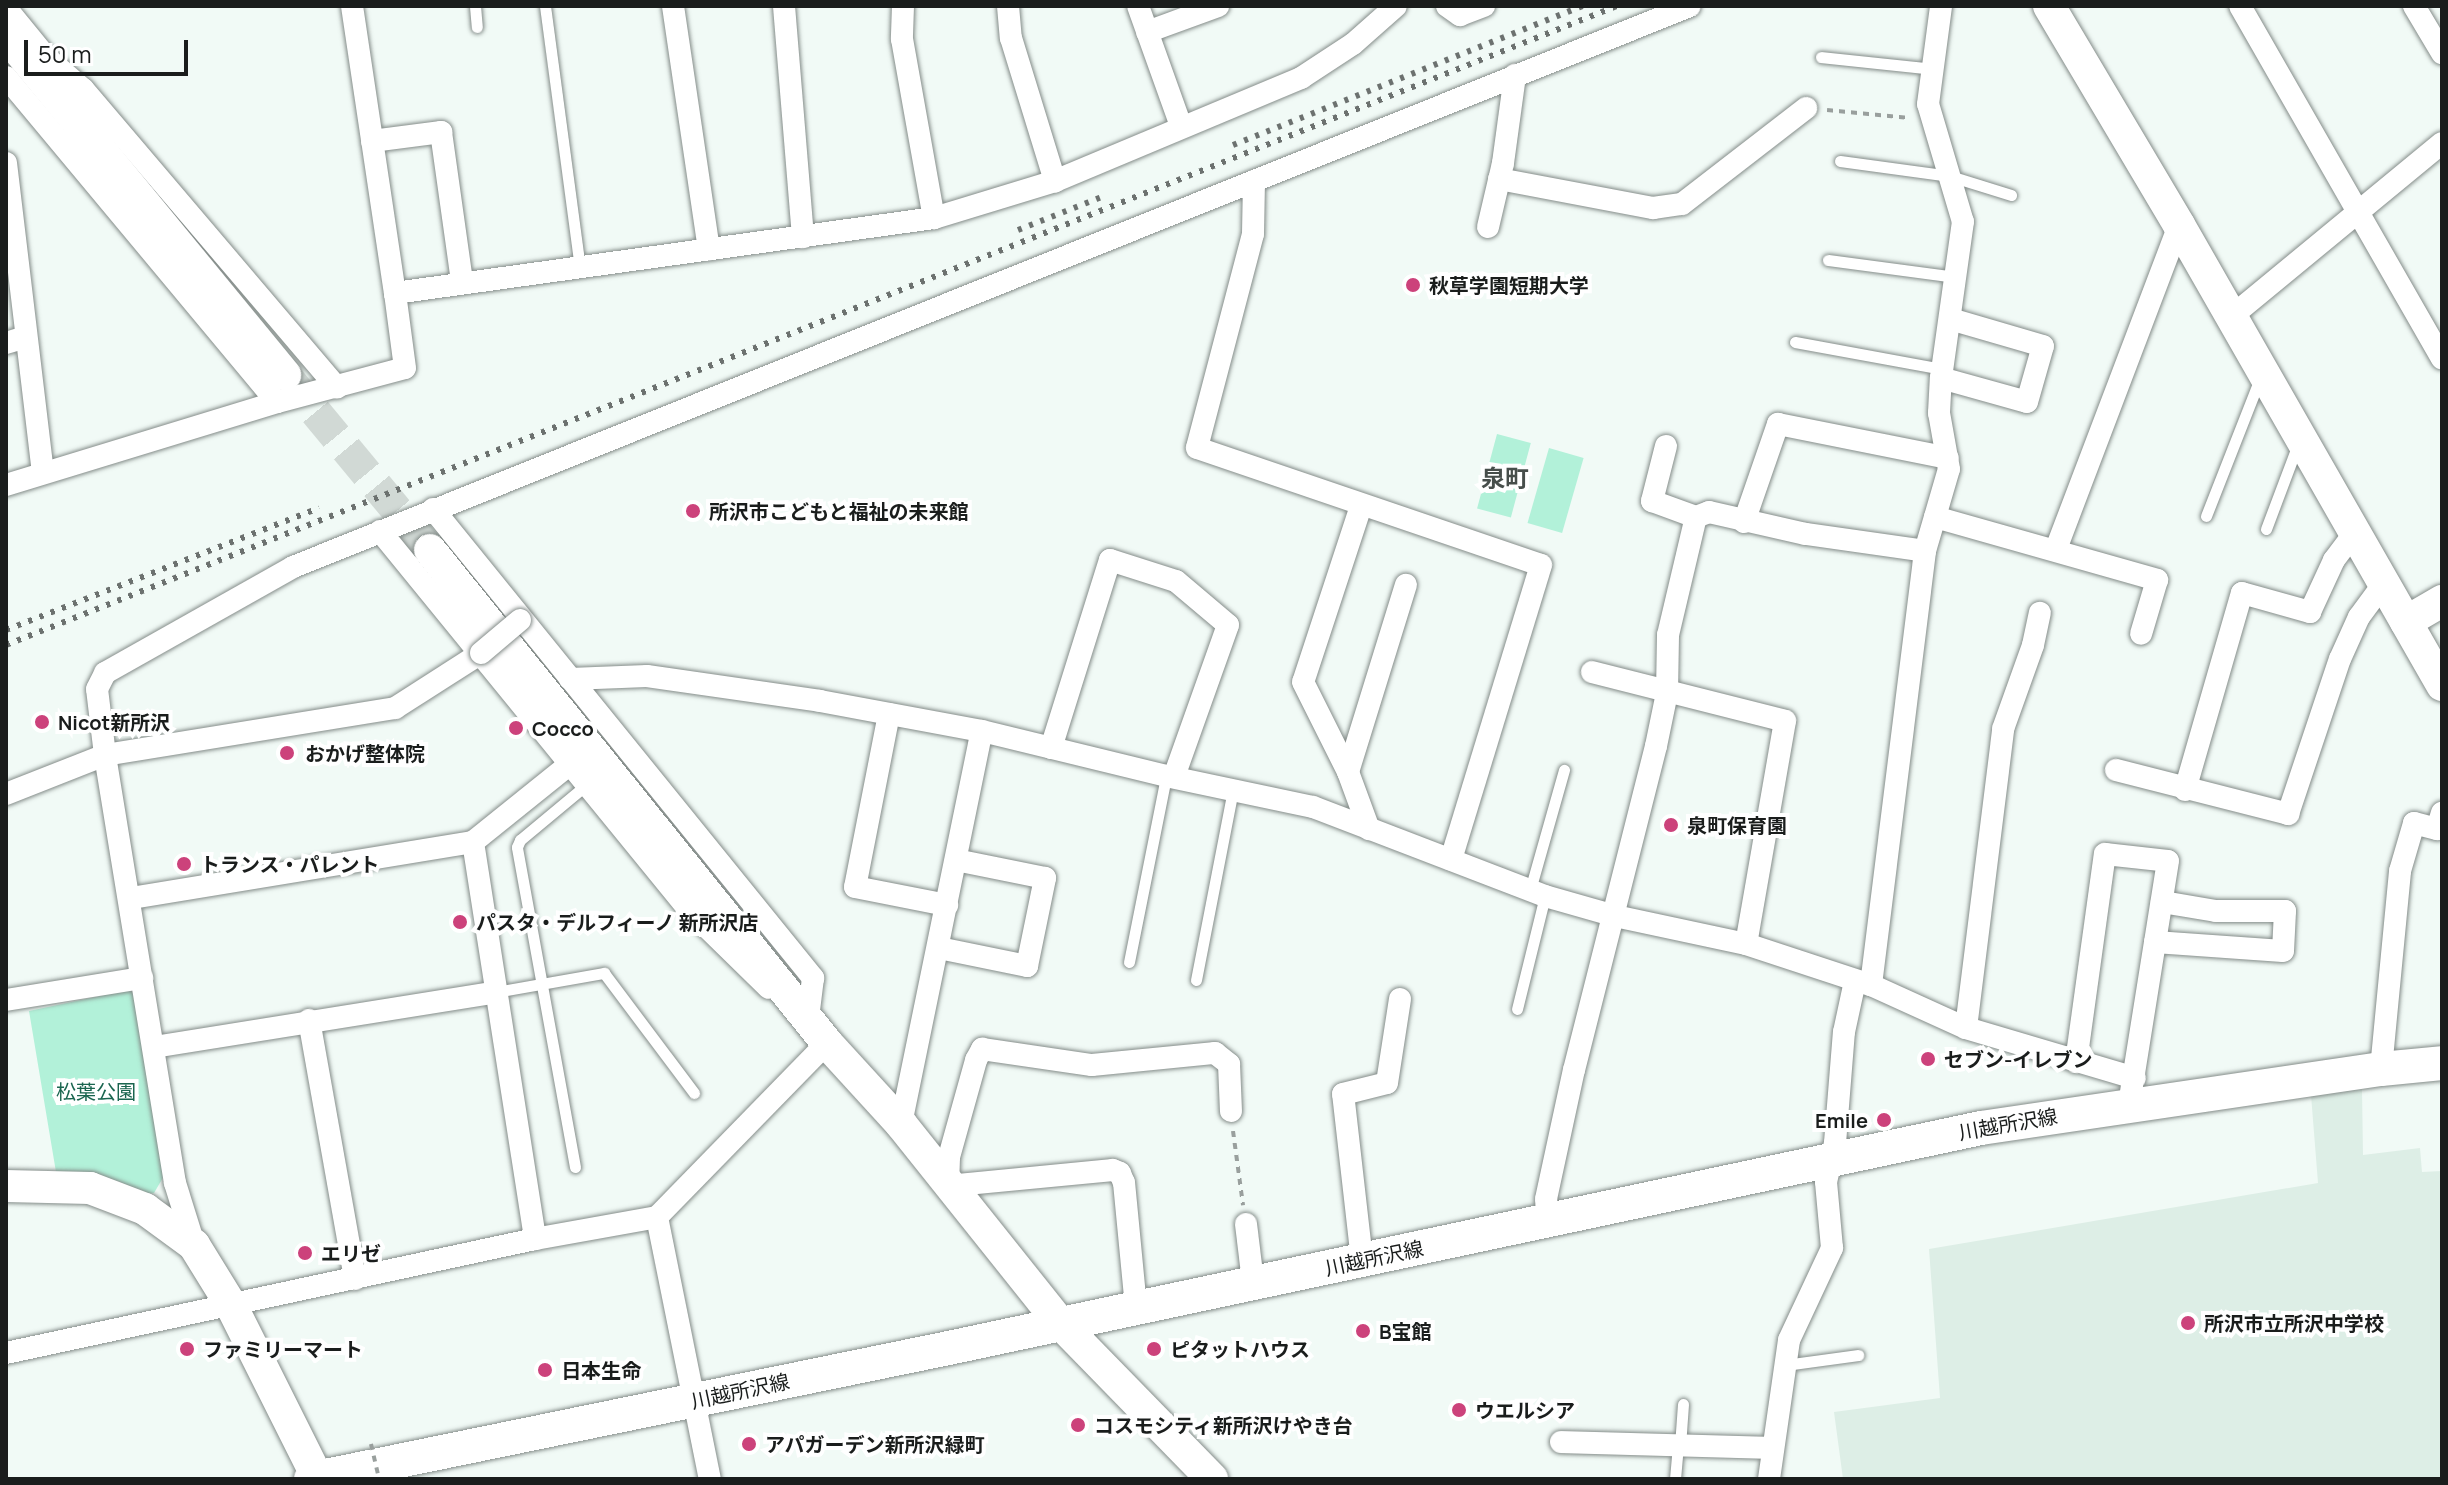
<!DOCTYPE html>
<html>
<head>
<meta charset="utf-8">
<style>
  body { margin:0 }
  #map { position:relative; width:2448px; height:1485px; overflow:hidden; background:#f1faf6; font-family:Manrope,"Noto Sans JP",sans-serif }
  div>[style] { position:absolute }
  [style*='--x'] { left:calc(var(--x)*1px); top:calc(var(--y)*1px); width:calc(var(--w)*1px); rotate:calc(var(--a)*1deg) }
  .built>* { inset:0; background:#ddeee6 }
  .green>* { inset:0; background:#b2f1d9; transform-origin:0 0 }
  .secondary-tunnel>* { height:32px; margin-top:-16px; transform-origin:0; background:repeating-linear-gradient(90deg,#d1d9d5 0 32px,transparent 0 48px) }
  .path>* { height:4px; margin-top:-2px; transform-origin:0; background:repeating-linear-gradient(90deg,#999f9d 0 6px,transparent 0 12px) }
  .roads { filter:drop-shadow(0 0 2px #848c89) drop-shadow(0 0 2px #848c89) }
  .lane>* { height:11px; margin:-5.5px; padding:0 5.5px; transform-origin:5.5px; border-radius:5.5px; background:#fff }
  .street>* { height:22px; margin:-11px; padding:0 11px; transform-origin:11px; border-radius:11px; background:#fff }
  .secondary>* { height:32px; margin:-16px; padding:0 16px; transform-origin:16px; border-radius:16px; background:#fff }
  .primary>* { height:34px; margin:-17px; padding:0 17px; transform-origin:17px; border-radius:17px; background:#fff }
  .rail>* { height:6px; margin-top:-3px; transform-origin:0; background:repeating-linear-gradient(90deg,#6c716f 0 4px,transparent 0 12px) }
  .path-bridge>* { height:4px; margin-top:-2px; transform-origin:0; background:repeating-linear-gradient(90deg,#999f9d 0 6px,transparent 0 12px) }
  .bridges { filter:drop-shadow(0 0 2px #848c89) drop-shadow(0 0 2px #848c89) }
  .street-bridge>* { height:22px; margin:-11px; padding:0 11px; transform-origin:11px; border-radius:11px; background:#fff }
  .dots>* { width:22px; height:22px; translate:-50% -50%; box-sizing:border-box; border:4px solid #fff; border-radius:50% }
  span { translate:-50% -50%; white-space:nowrap; text-align:center; line-height:1.15; -webkit-text-stroke:8px #fff; paint-order:stroke }
  .poi-label { font-size:20px; color:#1a1d1c; font-weight:700 }
  .left { translate:0 -50%; text-align:left }
  .right { translate:-100% -50%; text-align:right }
  .park-label { font-size:20px; color:#1a654f }
  .street-label { font-size:20px; color:#1a1d1c }
  .quarter-label { font-size:24px; color:#474e4b; font-weight:700 }
  .frame { position:absolute; inset:0; border:8px solid #1a1d1c; pointer-events:none }
  .scale { position:absolute; left:24px; top:40px; width:164px; height:36px; box-sizing:border-box; border:4px solid #1a1d1c; border-top:0; padding-left:10px; font-size:24px; line-height:28px; white-space:nowrap; color:#1a1d1c; -webkit-text-stroke:6px #fff; paint-order:stroke }
</style>
</head>
<body>
<div id="map">
  <div class="built">
    <i style="clip-path:polygon(2362px 1089px,2363px 1155px,2420px 1148px,2422px 1172px,2442px 1171px,2442px 1479px,1843px 1479px,1834px 1412px,1940px 1398px,1929px 1249px,2318px 1183px,2311px 1095px)"></i>
  </div>
  <div class="green">
    <i style="left:1497px;top:434px;width:35px;height:77px;rotate:15deg"></i>
    <i style="left:1549px;top:448px;width:36px;height:78px;rotate:16deg"></i>
    <i style="clip-path:polygon(128px 990px,134px 993px,164px 1176px,154px 1193px,145px 1194px,120px 1182px,87px 1174px,56px 1172px,29px 1011px)"></i>
  </div>
  <div class="secondary-tunnel">
    <i style="--x:285;--y:375;--w:227;--a:50.4"></i>
  </div>
  <div class="path">
    <i style="--x:1827;--y:110;--w:83;--a:5.5"></i>
    <i style="--x:1233;--y:1131;--w:75;--a:82.3"></i>
  </div>
  <div class="roads">
    <div class="lane">
      <i style="--x:475;--y:6;--w:21;--a:85"></i>
      <i style="--x:545;--y:6;--w:263;--a:82.4"></i>
      <i style="--x:1821;--y:57;--w:113;--a:6.1"></i>
      <i style="--x:1840;--y:161;--w:111;--a:7.8"></i>
      <i style="--x:1950;--y:176;--w:64;--a:17.3"></i>
      <i style="--x:1828;--y:260;--w:129;--a:7.6"></i>
      <i style="--x:1795;--y:342;--w:149;--a:10.4"></i>
      <i style="--x:2206;--y:516;--w:148;--a:-68.6"></i>
      <i style="--x:2266;--y:529;--w:91;--a:-69.4"></i>
      <i style="--x:1530;--y:890;--w:125;--a:-74.2"></i>
      <i style="--x:1129;--y:962;--w:190;--a:-78.7"></i>
      <i style="--x:1196;--y:980;--w:194;--a:-79"></i>
      <i style="--x:496;--y:992;--w:110;--a:-10"></i>
      <i style="--x:604;--y:973;--w:150;--a:53.1"></i>
      <i style="--x:1517;--y:1009;--w:116;--a:-76.1"></i>
      <i style="--x:575;--y:1167;--w:325;--a:-100.3"></i>
      <i style="--x:517;--y:847;--w:8;--a:-67"></i>
      <i style="--x:520;--y:840;--w:86;--a:-39.8"></i>
      <i style="--x:1785;--y:1365;--w:74;--a:-7.8"></i>
      <i style="--x:1680;--y:1446;--w:42;--a:-85.9"></i>
      <i style="--x:1675;--y:1479;--w:34;--a:-85"></i>
    </div>
    <div class="street">
      <i style="--x:352;--y:6;--w:290;--a:81.5"></i>
      <i style="--x:673;--y:6;--w:246;--a:81.6"></i>
      <i style="--x:784;--y:6;--w:232;--a:85.3"></i>
      <i style="--x:903;--y:6;--w:33;--a:92"></i>
      <i style="--x:902;--y:39;--w:182;--a:79.9"></i>
      <i style="--x:1008;--y:6;--w:32;--a:85"></i>
      <i style="--x:1011;--y:38;--w:150;--a:72.9"></i>
      <i style="--x:1138;--y:6;--w:127;--a:70.3"></i>
      <i style="--x:1447;--y:6;--w:16;--a:35"></i>
      <i style="--x:1460;--y:15;--w:26;--a:-21"></i>
      <i style="--x:2240;--y:6;--w:406;--a:60.2"></i>
      <i style="--x:2414;--y:6;--w:55;--a:59.2"></i>
      <i style="--x:6;--y:8;--w:63;--a:50.8"></i>
      <i style="--x:46;--y:57;--w:49;--a:40.9"></i>
      <i style="--x:83;--y:89;--w:392;--a:49.6"></i>
      <i style="--x:1147;--y:32;--w:76;--a:-20.1"></i>
      <i style="--x:6;--y:77;--w:423;--a:50.2"></i>
      <i style="--x:372;--y:141;--w:70;--a:-7.4"></i>
      <i style="--x:441;--y:132;--w:150;--a:82"></i>
      <i style="--x:6;--y:163;--w:312;--a:83.2"></i>
      <i style="--x:1499;--y:179;--w:157;--a:10.7"></i>
      <i style="--x:1653;--y:208;--w:29;--a:-8"></i>
      <i style="--x:1682;--y:204;--w:157;--a:-37.7"></i>
      <i style="--x:1254;--y:181;--w:53;--a:91.1"></i>
      <i style="--x:1253;--y:234;--w:221;--a:104.7"></i>
      <i style="--x:1197;--y:448;--w:363;--a:18.8"></i>
      <i style="--x:1541;--y:565;--w:308;--a:107"></i>
      <i style="--x:1488;--y:227;--w:66;--a:-76.8"></i>
      <i style="--x:1503;--y:163;--w:89;--a:-82.2"></i>
      <i style="--x:2232;--y:316;--w:272;--a:-39.5"></i>
      <i style="--x:6;--y:343;--w:21;--a:-17"></i>
      <i style="--x:1941;--y:378;--w:89;--a:15.6"></i>
      <i style="--x:2027;--y:402;--w:58;--a:-74.1"></i>
      <i style="--x:2043;--y:346;--w:97;--a:-163.8"></i>
      <i style="--x:1666;--y:446;--w:57;--a:104.3"></i>
      <i style="--x:1652;--y:501;--w:47;--a:20"></i>
      <i style="--x:6;--y:485;--w:283;--a:-17"></i>
      <i style="--x:277;--y:402;--w:132;--a:-14.9"></i>
      <i style="--x:405;--y:368;--w:76;--a:-97.6"></i>
      <i style="--x:395;--y:293;--w:544;--a:-7.92"></i>
      <i style="--x:934;--y:218;--w:127;--a:-17"></i>
      <i style="--x:1055;--y:181;--w:267;--a:-22.7"></i>
      <i style="--x:1301;--y:78;--w:62;--a:-33.2"></i>
      <i style="--x:1353;--y:44;--w:57;--a:-41.5"></i>
      <i style="--x:1361;--y:506;--w:185;--a:108.2"></i>
      <i style="--x:1303;--y:682;--w:101;--a:63.4"></i>
      <i style="--x:1348;--y:772;--w:61;--a:69.8"></i>
      <i style="--x:433;--y:509;--w:604;--a:50.98"></i>
      <i style="--x:813;--y:978;--w:40;--a:97.1"></i>
      <i style="--x:1935;--y:517;--w:231;--a:15.8"></i>
      <i style="--x:2157;--y:580;--w:56;--a:106.5"></i>
      <i style="--x:1744;--y:522;--w:104;--a:-70.9"></i>
      <i style="--x:1778;--y:424;--w:173;--a:11.3"></i>
      <i style="--x:380;--y:531;--w:490;--a:50.8"></i>
      <i style="--x:690;--y:911;--w:110;--a:44.3"></i>
      <i style="--x:2056;--y:549;--w:347;--a:-69.2"></i>
      <i style="--x:1592;--y:672;--w:199;--a:14.2"></i>
      <i style="--x:1785;--y:721;--w:226;--a:99.9"></i>
      <i style="--x:570;--y:679;--w:77;--a:-2.2"></i>
      <i style="--x:647;--y:676;--w:175;--a:8.2"></i>
      <i style="--x:820;--y:701;--w:165;--a:10.5"></i>
      <i style="--x:982;--y:731;--w:189;--a:13.7"></i>
      <i style="--x:1166;--y:776;--w:150;--a:11.9"></i>
      <i style="--x:1313;--y:807;--w:248;--a:21"></i>
      <i style="--x:1545;--y:896;--w:73;--a:15.9"></i>
      <i style="--x:1615;--y:916;--w:134;--a:12.1"></i>
      <i style="--x:1746;--y:944;--w:132;--a:18.2"></i>
      <i style="--x:1871;--y:985;--w:104;--a:24.4"></i>
      <i style="--x:1966;--y:1028;--w:176;--a:16.5"></i>
      <i style="--x:889;--y:714;--w:176;--a:101.1"></i>
      <i style="--x:855;--y:887;--w:94;--a:11.1"></i>
      <i style="--x:1051;--y:748;--w:197;--a:-72.6"></i>
      <i style="--x:1110;--y:560;--w:69;--a:17.7"></i>
      <i style="--x:1176;--y:581;--w:68;--a:40.2"></i>
      <i style="--x:1228;--y:625;--w:161;--a:109.6"></i>
      <i style="--x:2116;--y:770;--w:178;--a:14.3"></i>
      <i style="--x:2288;--y:814;--w:163;--a:-71.5"></i>
      <i style="--x:2340;--y:659;--w:46;--a:-65.7"></i>
      <i style="--x:2359;--y:617;--w:42;--a:-53.7"></i>
      <i style="--x:1348;--y:772;--w:196;--a:-72.8"></i>
      <i style="--x:2185;--y:790;--w:205;--a:-73.9"></i>
      <i style="--x:2242;--y:593;--w:71;--a:15.6"></i>
      <i style="--x:2310;--y:612;--w:57;--a:-65.2"></i>
      <i style="--x:2334;--y:560;--w:36;--a:-53"></i>
      <i style="--x:6;--y:794;--w:106;--a:-21.5"></i>
      <i style="--x:105;--y:755;--w:294;--a:-9.2"></i>
      <i style="--x:395;--y:708;--w:102;--a:-32.6"></i>
      <i style="--x:473;--y:842;--w:402;--a:81.1"></i>
      <i style="--x:131;--y:898;--w:347;--a:-9.3"></i>
      <i style="--x:473;--y:842;--w:124;--a:-38.8"></i>
      <i style="--x:2155;--y:942;--w:128;--a:4"></i>
      <i style="--x:2283;--y:951;--w:40;--a:-87.1"></i>
      <i style="--x:2285;--y:911;--w:69;--a:180"></i>
      <i style="--x:2216;--y:911;--w:55;--a:-170.5"></i>
      <i style="--x:939;--y:948;--w:90;--a:11.6"></i>
      <i style="--x:1027;--y:966;--w:90;--a:-78.4"></i>
      <i style="--x:1045;--y:878;--w:91;--a:-168.6"></i>
      <i style="--x:1871;--y:985;--w:437;--a:-82.9"></i>
      <i style="--x:1925;--y:551;--w:85;--a:-73.7"></i>
      <i style="--x:1949;--y:469;--w:57;--a:-100.1"></i>
      <i style="--x:1939;--y:413;--w:35;--a:-87"></i>
      <i style="--x:1941;--y:378;--w:158;--a:-82"></i>
      <i style="--x:1963;--y:222;--w:123;--a:-106.5"></i>
      <i style="--x:1928;--y:104;--w:99;--a:-82.4"></i>
      <i style="--x:6;--y:1000;--w:138;--a:-9.2"></i>
      <i style="--x:309;--y:1020;--w:263;--a:79.9"></i>
      <i style="--x:1966;--y:1028;--w:301;--a:-82.9"></i>
      <i style="--x:2003;--y:729;--w:89;--a:-70.3"></i>
      <i style="--x:2033;--y:645;--w:33;--a:-78"></i>
      <i style="--x:154;--y:1047;--w:346;--a:-9.1"></i>
      <i style="--x:2076;--y:1062;--w:210;--a:-82.1"></i>
      <i style="--x:2105;--y:854;--w:63;--a:6.3"></i>
      <i style="--x:2168;--y:861;--w:234;--a:99.1"></i>
      <i style="--x:2381;--y:1069;--w:199;--a:-84.5"></i>
      <i style="--x:2400;--y:871;--w:50;--a:-73.7"></i>
      <i style="--x:2414;--y:823;--w:24;--a:15"></i>
      <i style="--x:2437;--y:829;--w:17;--a:-73"></i>
      <i style="--x:901;--y:1124;--w:401;--a:-78.4"></i>
      <i style="--x:657;--y:1217;--w:267;--a:78.6"></i>
      <i style="--x:1547;--y:1222;--w:23;--a:-92"></i>
      <i style="--x:1546;--y:1199;--w:132;--a:-77.8"></i>
      <i style="--x:1574;--y:1070;--w:334;--a:-75.8"></i>
      <i style="--x:1656;--y:746;--w:54;--a:-78.3"></i>
      <i style="--x:1667;--y:693;--w:58;--a:-89"></i>
      <i style="--x:1668;--y:635;--w:121;--a:-76.7"></i>
      <i style="--x:1696;--y:517;--w:14;--a:-21"></i>
      <i style="--x:1709;--y:512;--w:99;--a:12.8"></i>
      <i style="--x:1806;--y:534;--w:120;--a:8.1"></i>
      <i style="--x:1246;--y:1224;--w:58;--a:83.1"></i>
      <i style="--x:194;--y:1244;--w:64;--a:-107.3"></i>
      <i style="--x:175;--y:1183;--w:434;--a:-99.3"></i>
      <i style="--x:105;--y:755;--w:66;--a:-96.9"></i>
      <i style="--x:97;--y:689;--w:18;--a:-63"></i>
      <i style="--x:105;--y:673;--w:216;--a:-29.4"></i>
      <i style="--x:293;--y:567;--w:1505;--a:-21.88"></i>
      <i style="--x:1362;--y:1260;--w:167;--a:-96.5"></i>
      <i style="--x:1343;--y:1094;--w:45;--a:-14"></i>
      <i style="--x:1387;--y:1083;--w:85;--a:-81.2"></i>
      <i style="--x:1136;--y:1307;--w:125;--a:-95.5"></i>
      <i style="--x:1124;--y:1183;--w:11;--a:-112"></i>
      <i style="--x:1120;--y:1173;--w:8;--a:-157"></i>
      <i style="--x:1113;--y:1170;--w:166;--a:174.5"></i>
      <i style="--x:948;--y:1186;--w:29;--a:-88"></i>
      <i style="--x:949;--y:1157;--w:101;--a:-74.4"></i>
      <i style="--x:976;--y:1060;--w:13;--a:-61"></i>
      <i style="--x:982;--y:1049;--w:111;--a:8.3"></i>
      <i style="--x:1092;--y:1065;--w:124;--a:-5.6"></i>
      <i style="--x:1215;--y:1053;--w:18;--a:38"></i>
      <i style="--x:1229;--y:1064;--w:47;--a:87.6"></i>
      <i style="--x:6;--y:1353;--w:541;--a:-12.16"></i>
      <i style="--x:535;--y:1239;--w:124;--a:-10.2"></i>
      <i style="--x:657;--y:1217;--w:243;--a:-45.7"></i>
      <i style="--x:1561;--y:1442;--w:211;--a:1.6"></i>
      <i style="--x:1769;--y:1479;--w:140;--a:-81.8"></i>
      <i style="--x:1789;--y:1340;--w:102;--a:-64.9"></i>
      <i style="--x:1832;--y:1248;--w:66;--a:-95.2"></i>
      <i style="--x:1826;--y:1182;--w:40;--a:-77"></i>
      <i style="--x:1835;--y:1143;--w:111;--a:-85.4"></i>
      <i style="--x:1844;--y:1032;--w:52;--a:-77.8"></i>
    </div>
    <div class="secondary">
      <i style="--x:2049;--y:6;--w:255;--a:59.3"></i>
      <i style="--x:2179;--y:225;--w:530;--a:60.24"></i>
      <i style="--x:6;--y:35;--w:440;--a:50.6"></i>
      <i style="--x:430;--y:550;--w:633;--a:51.16"></i>
      <i style="--x:827;--y:1043;--w:110;--a:47.6"></i>
      <i style="--x:901;--y:1124;--w:255;--a:51.4"></i>
      <i style="--x:1060;--y:1323;--w:218;--a:45.7"></i>
      <i style="--x:2406;--y:622;--w:42;--a:-30.3"></i>
      <i style="--x:6;--y:1186;--w:84;--a:1.4"></i>
      <i style="--x:90;--y:1188;--w:59;--a:20.9"></i>
      <i style="--x:145;--y:1209;--w:61;--a:36.3"></i>
      <i style="--x:194;--y:1245;--w:70;--a:58.3"></i>
      <i style="--x:231;--y:1305;--w:195;--a:63.4"></i>
    </div>
    <div class="primary">
      <i style="--x:311;--y:1479;--w:646;--a:-11.61"></i>
      <i style="--x:944;--y:1349;--w:1060;--a:-12.03"></i>
      <i style="--x:1981;--y:1128;--w:404;--a:-8.4"></i>
      <i style="--x:2381;--y:1069;--w:61;--a:-5.6"></i>
    </div>
  </div>
  <div class="rail">
    <i style="--x:1233;--y:145;--w:377;--a:-21.7"></i>
    <i style="--x:1018;--y:230;--w:96;--a:-21.5"></i>
    <i style="--x:6;--y:630;--w:336;--a:-21.3"></i>
    <i style="--x:6;--y:645;--w:1733;--a:-21.64"></i>
  </div>
  <div class="path-bridge">
    <i style="--x:371;--y:1444;--w:36;--a:77"></i>
  </div>
  <div class="bridges">
    <div class="street-bridge">
      <i style="--x:481;--y:653;--w:51;--a:-40.2"></i>
    </div>
  </div>
  <div class="dots">
    <i style="left:1413px;top:285px;background:#cc427b"></i>
    <i style="left:693px;top:511px;background:#cc427b"></i>
    <i style="left:42px;top:722px;background:#cc427b"></i>
    <i style="left:516px;top:728px;background:#cc427b"></i>
    <i style="left:287px;top:753px;background:#cc427b"></i>
    <i style="left:1671px;top:825px;background:#cc427b"></i>
    <i style="left:184px;top:864px;background:#cc427b"></i>
    <i style="left:460px;top:922px;background:#cc427b"></i>
    <i style="left:1928px;top:1059px;background:#cc427b"></i>
    <i style="left:1884px;top:1120px;background:#cc427b"></i>
    <i style="left:305px;top:1253px;background:#cc427b"></i>
    <i style="left:2188px;top:1323px;background:#cc427b"></i>
    <i style="left:1363px;top:1331px;background:#cc427b"></i>
    <i style="left:187px;top:1349px;background:#cc427b"></i>
    <i style="left:1154px;top:1349px;background:#cc427b"></i>
    <i style="left:545px;top:1370px;background:#cc427b"></i>
    <i style="left:1459px;top:1410px;background:#cc427b"></i>
    <i style="left:1078px;top:1425px;background:#cc427b"></i>
    <i style="left:749px;top:1444px;background:#cc427b"></i>
  </div>
  <div class="poi-label">
    <span class="left" style="left:1429px;top:285px">秋草学園短期大学</span>
    <span class="left" style="left:709px;top:511px">所沢市こどもと福祉の未来館</span>
    <span class="left" style="left:58px;top:722px">Nicot新所沢</span>
    <span class="left" style="left:532px;top:728px">Cocco</span>
    <span class="left" style="left:305px;top:753px">おかげ整体院</span>
    <span class="left" style="left:1687px;top:825px">泉町保育園</span>
    <span class="left" style="left:200px;top:864px">トランス・パレント</span>
    <span class="left" style="left:476px;top:922px">パスタ・デルフィーノ 新所沢店</span>
    <span class="left" style="left:1944px;top:1059px">セブン-イレブン</span>
    <span class="right" style="left:1868px;top:1120px">Emile</span>
    <span class="left" style="left:321px;top:1253px">エリゼ</span>
    <span class="left" style="left:2204px;top:1323px">所沢市立所沢中学校</span>
    <span class="left" style="left:1379px;top:1331px">B宝館</span>
    <span class="left" style="left:203px;top:1349px">ファミリーマート</span>
    <span class="left" style="left:1170px;top:1349px">ピタットハウス</span>
    <span class="left" style="left:561px;top:1370px">日本生命</span>
    <span class="left" style="left:1475px;top:1410px">ウエルシア</span>
    <span class="left" style="left:1094px;top:1425px">コスモシティ新所沢けやき台</span>
    <span class="left" style="left:765px;top:1444px">アパガーデン新所沢緑町</span>
  </div>
  <div class="park-label">
    <span style="left:96px;top:1091px">松葉公園</span>
  </div>
  <div class="street-label">
    <span style="left:2008px;top:1124px;rotate:-10deg">川越所沢線</span>
    <span style="left:1374px;top:1258px;rotate:-12deg">川越所沢線</span>
    <span style="left:740px;top:1391px;rotate:-12deg">川越所沢線</span>
  </div>
  <div class="quarter-label">
    <span style="left:1505px;top:478px">泉町</span>
  </div>
  <div class="frame"></div>
  <div class="scale">50 m</div>
</div>
</body>
</html>
